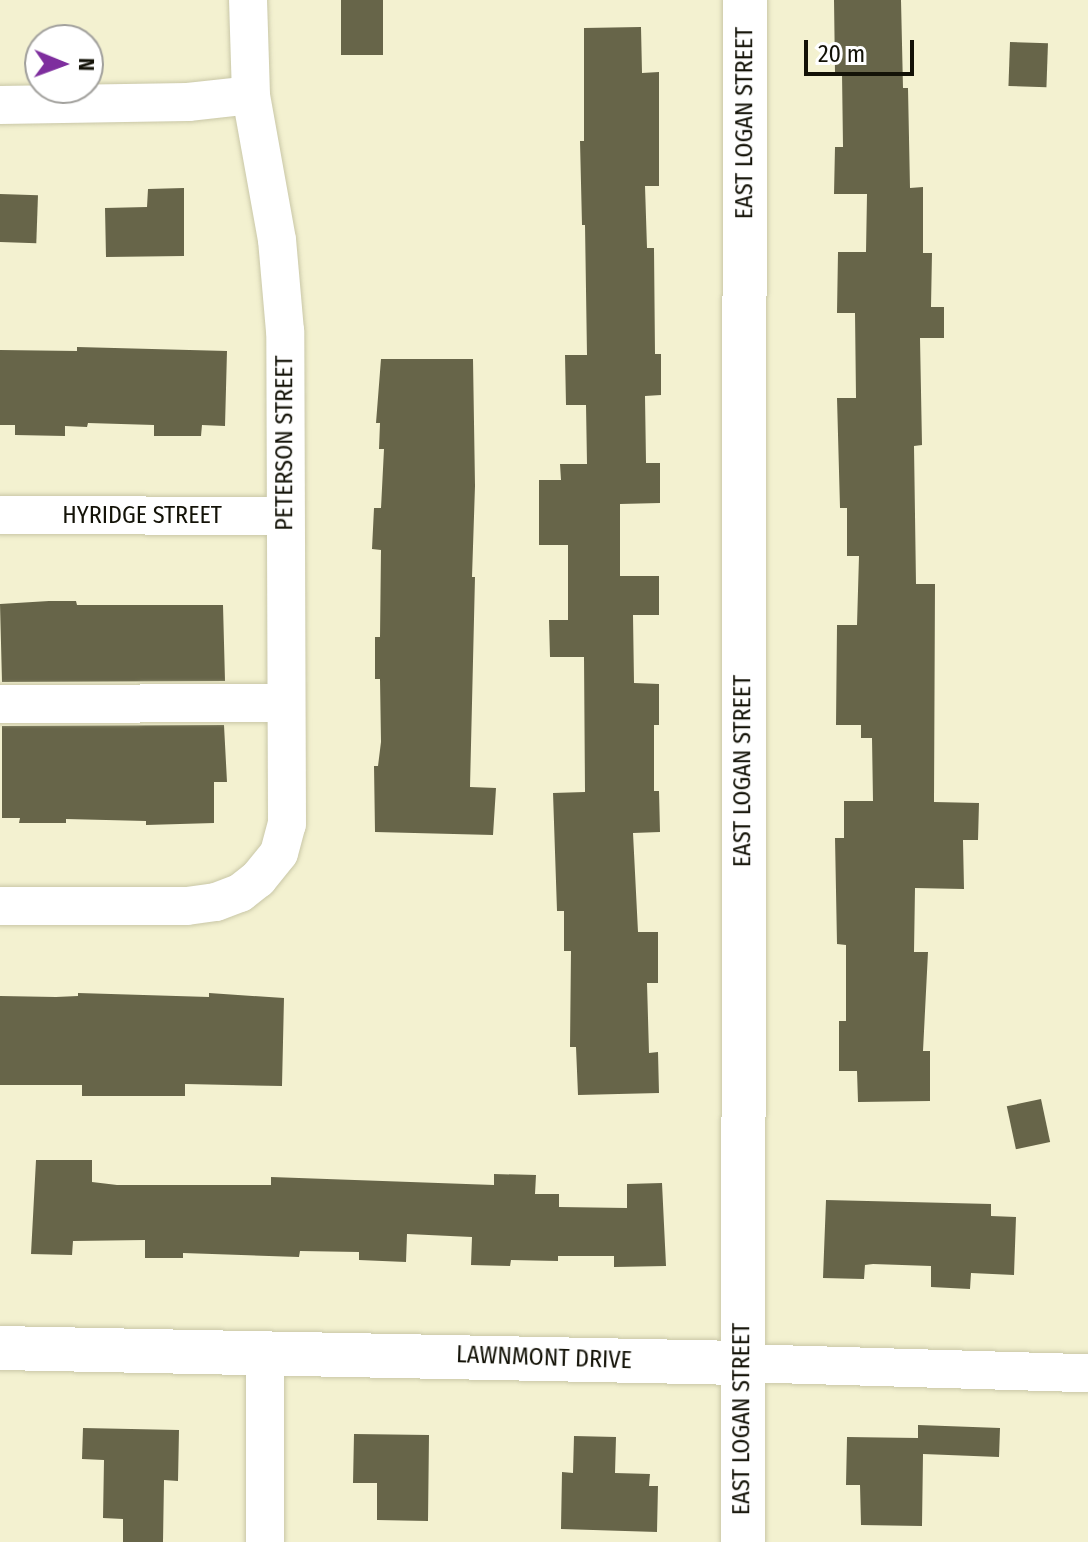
<!DOCTYPE html>
<html>
<head>
<meta charset="utf-8">
<style>
  body { margin:0 }
  #map { position:relative; width:1088px; height:1542px; overflow:hidden; background:#f3f1d0; font-family:"Fira Sans Condensed",sans-serif }
  div>[style] { position:absolute }
  [style*='--x'] { left:calc(var(--x)*1px); top:calc(var(--y)*1px); width:calc(var(--w)*1px); rotate:calc(var(--a)*1deg) }
  .building>* { inset:0; background:#676549; transform-origin:0 0 }
  .roads { filter:drop-shadow(0 0 2px #c9c7a7) drop-shadow(0 0 2px #c9c7a7) }
  .minor>* { height:38px; margin:-19px; padding:0 19px; transform-origin:19px; border-radius:19px; background:#fff }
  .tertiary>* { height:44px; margin:-22px; padding:0 22px; transform-origin:22px; border-radius:22px; background:#fff }
  span { translate:-50% -50%; white-space:nowrap; text-align:center; line-height:1.15; -webkit-text-stroke:8px #fff; paint-order:stroke }
  .street-label { font-size:24px; color:#131207 }
  .north { position:absolute; left:24px; top:24px; width:80px; height:80px; box-sizing:border-box; background:#fff; border:2px solid #a1a09c; border-radius:50%; rotate:91deg; font-size:22px; font-weight:700; line-height:32px; text-align:center; color:#131207 }
  .north::after { content:''; display:block; margin:auto; width:28px; height:36px; background:#7e2e9e; clip-path:polygon(50% 0,100% 100%,50% 72%,0 100%) }
  .scale { position:absolute; left:804px; top:40px; width:110px; height:36px; box-sizing:border-box; border:4px solid #131207; border-top:0; padding-left:10px; font-size:24px; line-height:28px; white-space:nowrap; color:#131207; -webkit-text-stroke:6px #fff; paint-order:stroke }
</style>
</head>
<body>
<div id="map">
  <div class="building">
    <i style="left:341px;top:0;width:42px;height:55px"></i>
    <i style="clip-path:polygon(834px 0,901px 0,903px 88px,908px 88px,910px 188px,923px 187px,923px 253px,932px 253px,931px 307px,944px 307px,944px 338px,920px 338px,922px 445px,914px 446px,916px 584px,935px 584px,934px 802px,979px 803px,978px 840px,963px 840px,964px 889px,915px 888px,914px 952px,928px 952px,923px 1051px,930px 1051px,930px 1101px,858px 1102px,857px 1071px,839px 1071px,839px 1021px,846px 1021px,846px 945px,837px 944px,835px 838px,844px 838px,844px 801px,873px 801px,872px 738px,861px 738px,861px 725px,836px 725px,837px 625px,857px 625px,859px 556px,847px 556px,847px 508px,840px 508px,837px 398px,856px 398px,855px 313px,837px 313px,838px 252px,866px 252px,867px 194px,834px 194px,835px 147px,843px 147px,842px 73px,835px 73px)"></i>
    <i style="clip-path:polygon(641px 27px,642px 73px,659px 72px,659px 186px,645px 186px,647px 248px,654px 248px,655px 354px,661px 354px,661px 395px,645px 396px,646px 463px,660px 463px,660px 503px,620px 504px,620px 576px,659px 576px,659px 615px,633px 615px,634px 683px,659px 684px,659px 725px,654px 725px,654px 791px,659px 791px,660px 832px,633px 833px,638px 932px,658px 932px,658px 983px,647px 983px,649px 1053px,658px 1052px,659px 1093px,578px 1095px,576px 1047px,570px 1047px,571px 951px,564px 951px,564px 911px,557px 911px,553px 793px,585px 792px,584px 657px,550px 657px,549px 620px,568px 620px,568px 545px,539px 545px,539px 480px,561px 480px,560px 464px,587px 464px,586px 405px,566px 405px,565px 355px,587px 355px,585px 225px,582px 225px,580px 141px,584px 141px,584px 28px)"></i>
    <i style="left:1010px;top:42px;width:38px;height:44px;rotate:2deg"></i>
    <i style="clip-path:polygon(184px 188px,184px 256px,106px 257px,105px 208px,147px 207px,148px 189px)"></i>
    <i style="left:0;top:194px;width:38px;height:48px;rotate:2deg"></i>
    <i style="clip-path:polygon(77px 347px,227px 351px,225px 426px,202px 425px,201px 436px,154px 436px,154px 425px,88px 423px,87px 427px,65px 426px,65px 436px,15px 435px,15px 425px,0 425px,0 350px,77px 351px)"></i>
    <i style="clip-path:polygon(381px 359px,473px 359px,475px 486px,472px 577px,475px 577px,470px 787px,496px 788px,493px 835px,375px 832px,374px 766px,378px 766px,381px 742px,380px 679px,375px 679px,375px 637px,380px 637px,381px 550px,372px 549px,374px 508px,381px 508px,384px 449px,379px 449px,380px 423px,376px 423px)"></i>
    <i style="clip-path:polygon(49px 601px,76px 601px,77px 605px,223px 605px,225px 681px,2px 682px,0 604px)"></i>
    <i style="clip-path:polygon(224px 725px,227px 782px,214px 782px,214px 823px,146px 825px,146px 821px,66px 819px,66px 823px,19px 823px,20px 818px,2px 818px,2px 726px)"></i>
    <i style="clip-path:polygon(78px 993px,209px 997px,209px 993px,284px 998px,282px 1086px,185px 1084px,185px 1096px,82px 1096px,82px 1085px,0 1085px,0 996px,56px 997px,78px 996px)"></i>
    <i style="left:1041px;top:1099px;width:44px;height:35px;rotate:78deg"></i>
    <i style="clip-path:polygon(36px 1160px,92px 1160px,92px 1182px,117px 1185px,271px 1185px,271px 1177px,494px 1185px,494px 1174px,536px 1175px,535px 1194px,559px 1194px,559px 1207px,627px 1208px,627px 1184px,662px 1183px,666px 1266px,614px 1267px,614px 1256px,558px 1256px,558px 1261px,511px 1260px,510px 1266px,471px 1265px,472px 1237px,407px 1234px,406px 1262px,359px 1260px,359px 1252px,300px 1251px,299px 1257px,183px 1253px,183px 1258px,145px 1258px,145px 1240px,73px 1241px,72px 1255px,31px 1254px)"></i>
    <i style="clip-path:polygon(826px 1200px,991px 1204px,991px 1216px,1016px 1217px,1014px 1275px,971px 1273px,970px 1289px,931px 1287px,931px 1266px,873px 1264px,865px 1265px,864px 1279px,823px 1278px)"></i>
    <i style="clip-path:polygon(918px 1425px,1000px 1428px,999px 1457px,923px 1454px,922px 1526px,861px 1525px,860px 1485px,846px 1485px,847px 1437px,918px 1438px)"></i>
    <i style="clip-path:polygon(83px 1428px,179px 1430px,178px 1481px,164px 1480px,163px 1542px,123px 1542px,123px 1519px,103px 1518px,104px 1460px,82px 1459px)"></i>
    <i style="clip-path:polygon(354px 1434px,429px 1435px,428px 1521px,377px 1520px,377px 1483px,353px 1483px)"></i>
    <i style="clip-path:polygon(574px 1436px,616px 1437px,615px 1473px,650px 1474px,649px 1486px,658px 1486px,657px 1532px,561px 1529px,562px 1472px,573px 1473px)"></i>
  </div>
  <div class="roads">
    <div class="minor">
      <i style="--x:0;--y:105;--w:188;--a:-0.9"></i>
      <i style="--x:188;--y:102;--w:63;--a:-6.3"></i>
      <i style="--x:0;--y:515;--w:284;--a:0.2"></i>
      <i style="--x:0;--y:704;--w:286;--a:-0.2"></i>
      <i style="--x:0;--y:906;--w:187;--a:0"></i>
      <i style="--x:187;--y:906;--w:29;--a:-8"></i>
      <i style="--x:216;--y:902;--w:26;--a:-21"></i>
      <i style="--x:240;--y:893;--w:23;--a:-38"></i>
      <i style="--x:258;--y:879;--w:33;--a:-51"></i>
      <i style="--x:279;--y:853;--w:30;--a:-75"></i>
      <i style="--x:287;--y:824;--w:493;--a:-90.2"></i>
      <i style="--x:285;--y:331;--w:91;--a:-95"></i>
      <i style="--x:277;--y:240;--w:147;--a:-100.2"></i>
      <i style="--x:251;--y:95;--w:95;--a:-91.8"></i>
      <i style="--x:742;--y:1363;--w:346;--a:1.7"></i>
      <i style="--x:265;--y:1542;--w:191;--a:-90"></i>
    </div>
    <div class="tertiary">
      <i style="--x:0;--y:1348;--w:742;--a:1.16"></i>
      <i style="--x:743;--y:1542;--w:1542;--a:-89.93"></i>
    </div>
  </div>
  <div class="street-label">
    <span style="left:745px;top:123px;rotate:-90deg">EAST LOGAN STREET</span>
    <span style="left:285px;top:443px;rotate:-90deg">PETERSON STREET</span>
    <span style="left:142px;top:516px">HYRIDGE STREET</span>
    <span style="left:743px;top:771px;rotate:-90deg">EAST LOGAN STREET</span>
    <span style="left:544px;top:1358px;rotate:2deg">LAWNMONT DRIVE</span>
    <span style="left:742px;top:1419px;rotate:-90deg">EAST LOGAN STREET</span>
  </div>
  <div class="north">N</div>
  <div class="scale">20 m</div>
</div>
</body>
</html>
